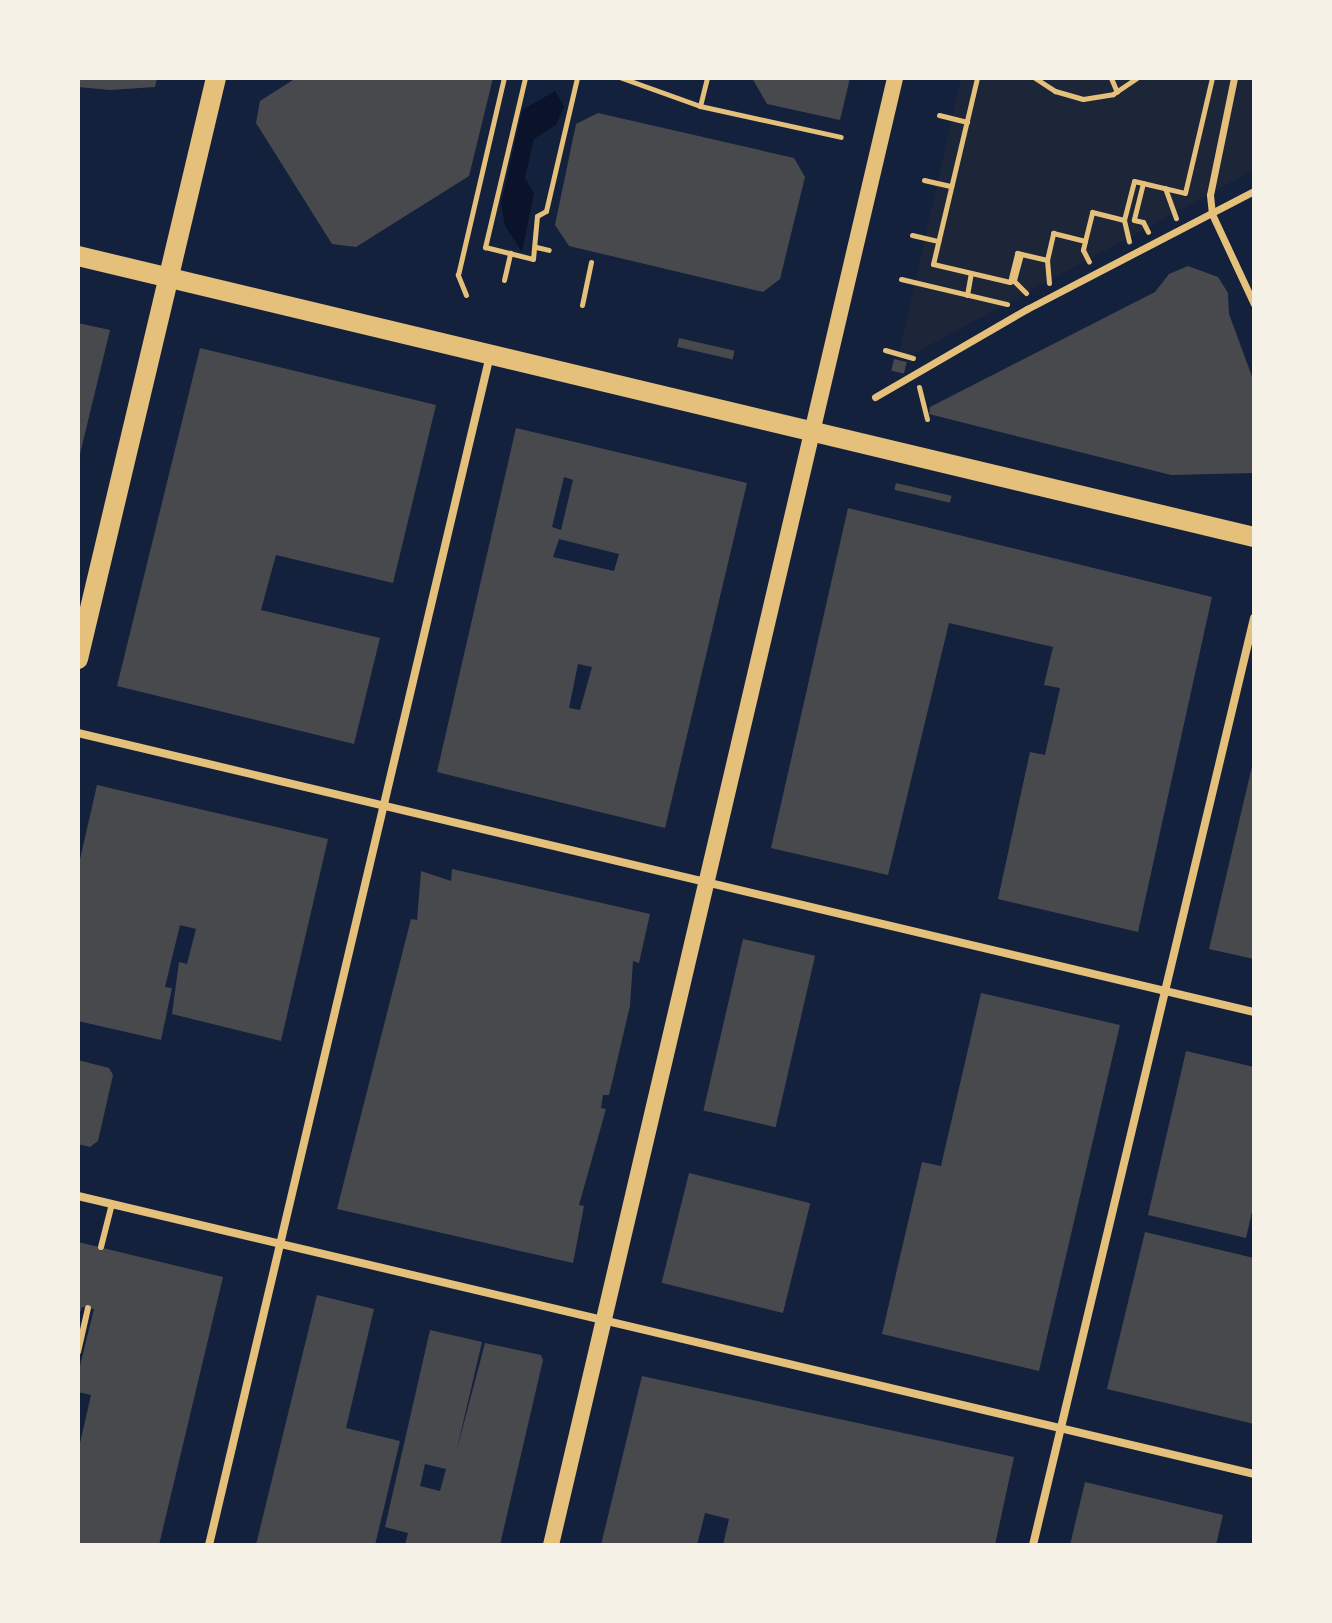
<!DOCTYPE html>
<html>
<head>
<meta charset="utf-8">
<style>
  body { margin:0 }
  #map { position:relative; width:1332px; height:1623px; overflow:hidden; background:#14213d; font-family:"Work Sans",sans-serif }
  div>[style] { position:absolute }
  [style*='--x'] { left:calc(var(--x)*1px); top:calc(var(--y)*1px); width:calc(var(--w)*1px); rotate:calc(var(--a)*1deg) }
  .green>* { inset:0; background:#1d2539 }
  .water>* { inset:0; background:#0b132b }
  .building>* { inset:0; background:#48494c; transform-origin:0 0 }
  .path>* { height:5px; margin:-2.5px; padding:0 2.5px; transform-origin:2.5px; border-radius:2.5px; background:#e5c07b }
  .service>* { height:6px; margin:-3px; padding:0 3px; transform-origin:3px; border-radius:3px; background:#e5c07b }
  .pedestrian>* { height:7px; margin:-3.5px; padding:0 3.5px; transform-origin:3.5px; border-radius:3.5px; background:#e5c07b }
  .minor>* { height:8px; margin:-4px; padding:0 4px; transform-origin:4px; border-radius:4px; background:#e5c07b }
  .secondary>* { height:16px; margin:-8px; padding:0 8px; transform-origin:8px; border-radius:8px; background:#e5c07b }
  .primary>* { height:20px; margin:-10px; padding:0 10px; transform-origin:10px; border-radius:10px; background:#e5c07b }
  span { translate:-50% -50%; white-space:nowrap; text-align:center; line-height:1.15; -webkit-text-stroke:6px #f6f1e7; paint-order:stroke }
  .frame { position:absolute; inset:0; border:80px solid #f6f1e7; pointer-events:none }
</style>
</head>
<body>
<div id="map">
  <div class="green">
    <i style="clip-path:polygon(961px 78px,1254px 78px,1254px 170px,904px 359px,898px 358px)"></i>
  </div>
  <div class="water">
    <i style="clip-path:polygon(555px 91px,564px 106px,556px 125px,534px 139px,525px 178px,534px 193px,522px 252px,505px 226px,501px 204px,522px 110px)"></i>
  </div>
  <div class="building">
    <i style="clip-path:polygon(78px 78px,157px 78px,155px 87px,110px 90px,78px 87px)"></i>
    <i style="clip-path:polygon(296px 78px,493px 78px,469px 176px,356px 247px,332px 244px,256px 123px,260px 101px)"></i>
    <i style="clip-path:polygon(752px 78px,850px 78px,840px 120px,767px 104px)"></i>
    <i style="clip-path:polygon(598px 113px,794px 158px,805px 177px,780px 279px,763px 292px,569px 246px,555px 225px,576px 124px)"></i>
    <i style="clip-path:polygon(1188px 266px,1218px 277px,1228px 293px,1229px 314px,1254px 382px,1254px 473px,1171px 475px,929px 414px,930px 407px,1155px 292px,1169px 274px)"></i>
    <i style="clip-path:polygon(78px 323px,110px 330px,79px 458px,78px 458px)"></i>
    <i style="left:679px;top:338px;width:57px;height:9px;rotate:13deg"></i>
    <i style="clip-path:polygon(200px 348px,436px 405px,393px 583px,276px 555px,261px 610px,380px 638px,354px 744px,117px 686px)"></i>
    <i style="left:894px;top:359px;width:13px;height:12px;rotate:13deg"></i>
    <i style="clip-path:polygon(evenodd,516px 428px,747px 483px,665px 828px,437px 772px,516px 428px,564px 477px,573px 480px,561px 530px,552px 527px,564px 477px,516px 428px,559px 539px,619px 554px,614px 571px,553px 557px,559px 539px,516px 428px,578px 664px,592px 667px,580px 710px,569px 708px,578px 664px)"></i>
    <i style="left:896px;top:483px;width:57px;height:7px;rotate:13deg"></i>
    <i style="clip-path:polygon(848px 508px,1212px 597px,1138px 932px,998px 899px,1030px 752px,1045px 755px,1060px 688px,1044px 685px,1053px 647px,949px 623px,888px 875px,771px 848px)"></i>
    <i style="clip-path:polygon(1254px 758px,1254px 959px,1209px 949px)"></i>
    <i style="clip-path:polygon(97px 785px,328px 839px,281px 1041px,172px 1014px,179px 962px,187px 964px,196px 929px,180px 925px,165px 987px,172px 988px,161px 1040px,78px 1021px,78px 868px)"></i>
    <i style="clip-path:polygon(452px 869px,650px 914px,639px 963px,633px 961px,630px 1006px,609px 1095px,603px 1095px,601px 1108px,606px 1109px,579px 1205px,584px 1206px,573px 1263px,337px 1209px,411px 919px,417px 920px,421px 871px,451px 881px)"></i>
    <i style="left:743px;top:939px;width:74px;height:176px;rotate:13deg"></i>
    <i style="clip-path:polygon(981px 993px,1120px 1025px,1039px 1371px,882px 1334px,922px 1162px,941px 1166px)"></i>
    <i style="clip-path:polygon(1186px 1051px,1254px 1067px,1254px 1203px,1246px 1238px,1148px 1215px)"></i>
    <i style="clip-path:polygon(78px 1060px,109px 1068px,113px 1075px,98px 1141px,90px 1147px,78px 1144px)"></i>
    <i style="left:689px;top:1173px;width:125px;height:113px;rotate:14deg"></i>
    <i style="clip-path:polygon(1145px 1232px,1254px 1258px,1254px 1424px,1107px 1389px)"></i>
    <i style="clip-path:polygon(78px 1242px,223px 1277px,159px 1545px,78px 1545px,78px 1452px,91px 1395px,78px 1392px,78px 1374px,94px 1309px,82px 1307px,78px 1318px)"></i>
    <i style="clip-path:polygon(317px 1295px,374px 1309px,346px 1428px,400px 1441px,375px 1545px,256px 1545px)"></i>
    <i style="clip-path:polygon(evenodd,430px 1330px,482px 1342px,456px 1453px,485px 1343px,541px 1355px,543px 1360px,500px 1545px,405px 1545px,408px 1533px,385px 1527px,430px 1330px,425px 1464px,446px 1469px,440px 1491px,420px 1486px,425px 1464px)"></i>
    <i style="clip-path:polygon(642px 1376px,1014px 1457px,995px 1545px,723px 1545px,729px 1519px,705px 1513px,697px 1545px,601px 1545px)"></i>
    <i style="clip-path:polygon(1085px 1482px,1223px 1515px,1216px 1545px,1070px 1545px)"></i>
  </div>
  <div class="path">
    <i style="--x:525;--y:78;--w:174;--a:103.3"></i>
    <i style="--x:485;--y:247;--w:49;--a:14"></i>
    <i style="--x:533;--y:259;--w:43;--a:-84.7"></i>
    <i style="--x:537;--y:216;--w:10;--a:-29"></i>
    <i style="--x:546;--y:211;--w:137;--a:-76.9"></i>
    <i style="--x:622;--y:78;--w:83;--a:19.7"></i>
    <i style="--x:700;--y:106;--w:144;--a:12.4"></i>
    <i style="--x:977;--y:78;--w:191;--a:103.3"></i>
    <i style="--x:933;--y:264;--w:79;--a:13.2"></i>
    <i style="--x:1010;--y:282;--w:30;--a:-76"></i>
    <i style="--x:1017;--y:253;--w:31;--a:13"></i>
    <i style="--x:1047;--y:260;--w:28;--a:-77"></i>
    <i style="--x:1053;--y:233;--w:33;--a:14"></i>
    <i style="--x:1085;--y:241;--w:30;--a:-76"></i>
    <i style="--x:1092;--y:212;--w:33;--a:14"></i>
    <i style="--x:1124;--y:220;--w:40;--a:-75.6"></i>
    <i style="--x:1134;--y:181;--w:52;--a:13.2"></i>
    <i style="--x:1185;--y:193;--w:118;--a:-76.8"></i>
    <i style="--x:1035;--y:78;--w:24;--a:33"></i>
    <i style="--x:1055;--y:91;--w:29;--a:16"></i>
    <i style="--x:1083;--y:99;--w:30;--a:-9"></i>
    <i style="--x:1113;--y:94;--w:29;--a:-34"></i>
    <i style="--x:1111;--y:78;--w:15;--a:67"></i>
    <i style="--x:700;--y:106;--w:29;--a:-76"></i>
    <i style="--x:939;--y:115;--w:29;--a:14"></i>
    <i style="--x:924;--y:180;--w:28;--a:13"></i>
    <i style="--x:1143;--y:183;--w:38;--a:104"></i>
    <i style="--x:1134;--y:220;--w:9;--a:13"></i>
    <i style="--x:1143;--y:222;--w:11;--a:63"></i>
    <i style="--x:1165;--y:188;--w:32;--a:70"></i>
    <i style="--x:1124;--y:220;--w:22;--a:77"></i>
    <i style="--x:912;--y:235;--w:27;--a:13"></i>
    <i style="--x:1085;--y:241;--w:9;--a:103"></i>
    <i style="--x:1083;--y:250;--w:13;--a:63"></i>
    <i style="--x:536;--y:247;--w:13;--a:13"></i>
    <i style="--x:1021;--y:254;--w:28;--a:105"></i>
    <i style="--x:1014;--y:281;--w:17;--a:45"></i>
    <i style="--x:1047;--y:260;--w:23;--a:85"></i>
    <i style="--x:901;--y:279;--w:109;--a:13.3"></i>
    <i style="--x:504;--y:280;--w:28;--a:-77"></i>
    <i style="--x:466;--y:295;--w:22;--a:-112"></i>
    <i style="--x:458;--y:275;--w:202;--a:-76.9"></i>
    <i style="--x:967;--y:295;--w:22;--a:-80"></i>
    <i style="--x:582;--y:305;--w:44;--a:-78.2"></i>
    <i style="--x:885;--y:350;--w:29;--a:16"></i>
    <i style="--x:919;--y:387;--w:33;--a:76"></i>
  </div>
  <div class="service">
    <i style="--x:101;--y:1247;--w:44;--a:-75.7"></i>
    <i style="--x:78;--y:1352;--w:45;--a:-77.2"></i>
  </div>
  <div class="pedestrian">
    <i style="--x:1234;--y:78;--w:119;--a:101.6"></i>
    <i style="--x:1210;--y:195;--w:19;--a:84"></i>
    <i style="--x:1212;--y:214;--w:99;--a:65"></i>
    <i style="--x:875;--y:397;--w:176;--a:-30.1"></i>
    <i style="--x:1027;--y:309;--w:256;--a:-27.5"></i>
  </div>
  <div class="minor">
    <i style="--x:78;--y:733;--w:1209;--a:13.35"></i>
    <i style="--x:78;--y:1196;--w:1208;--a:13.3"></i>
    <i style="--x:209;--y:1545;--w:1223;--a:-76.71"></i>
    <i style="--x:1033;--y:1545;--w:953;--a:-76.59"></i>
  </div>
  <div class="secondary">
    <i style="--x:551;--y:1545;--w:1507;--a:-76.8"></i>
  </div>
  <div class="primary">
    <i style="--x:78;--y:256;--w:1209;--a:13.44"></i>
    <i style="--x:78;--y:659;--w:597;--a:-76.64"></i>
  </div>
  <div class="frame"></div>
</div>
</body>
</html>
